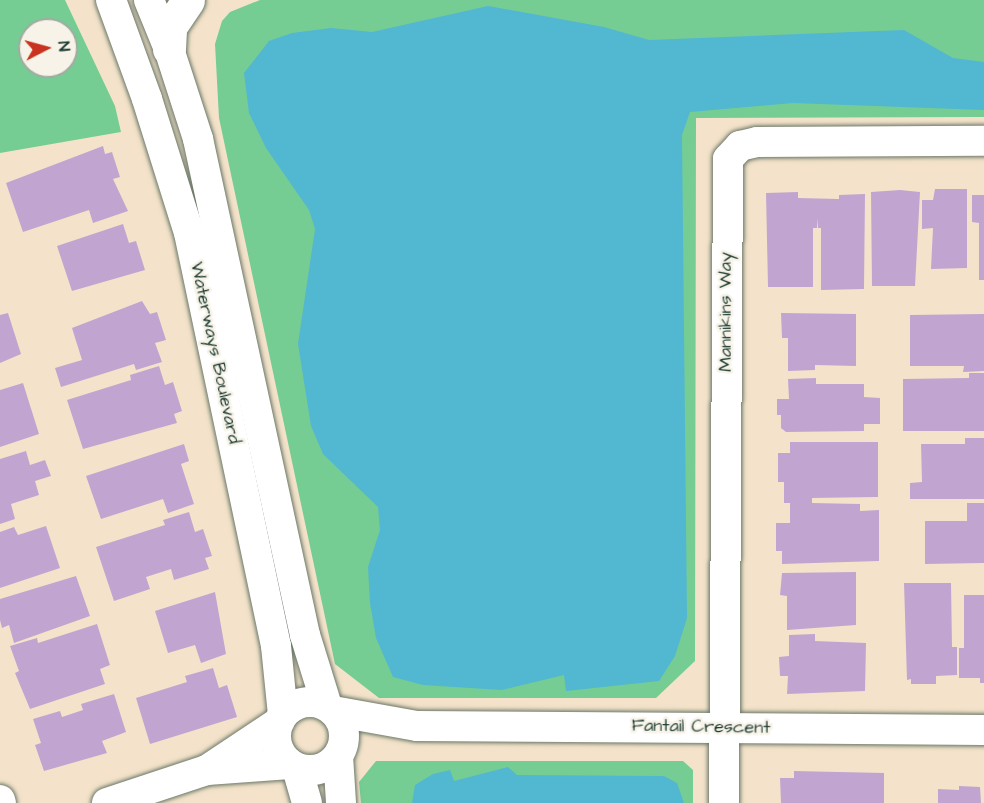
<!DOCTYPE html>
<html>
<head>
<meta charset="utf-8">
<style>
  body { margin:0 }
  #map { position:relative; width:984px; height:803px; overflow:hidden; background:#f4e3ca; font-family:"Architects Daughter",sans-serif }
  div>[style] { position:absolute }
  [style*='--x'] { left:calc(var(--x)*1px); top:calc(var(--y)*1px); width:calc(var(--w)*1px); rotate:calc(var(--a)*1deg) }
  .green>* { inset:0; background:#75cd93 }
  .water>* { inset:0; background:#52b7d0 }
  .building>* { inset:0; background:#c2a4d1 }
  .roads { filter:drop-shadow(0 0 2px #6a7768) drop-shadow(0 0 2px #6a7768) }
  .street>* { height:30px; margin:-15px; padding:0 15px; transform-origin:15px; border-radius:15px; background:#fff }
  .street>.ring { margin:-15px; padding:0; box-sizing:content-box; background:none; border:30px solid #fff; border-radius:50% }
  .highway>* { height:33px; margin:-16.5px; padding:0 16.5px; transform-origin:16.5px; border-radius:16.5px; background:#fff }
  span { translate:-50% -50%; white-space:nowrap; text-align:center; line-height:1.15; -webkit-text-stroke:5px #f7f3e8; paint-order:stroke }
  .street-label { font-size:18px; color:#1f3d34 }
  .north { position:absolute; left:18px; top:18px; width:60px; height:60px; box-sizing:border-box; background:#f7f3e8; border:2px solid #a1aaa0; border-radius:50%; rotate:84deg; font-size:16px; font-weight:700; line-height:24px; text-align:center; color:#1f3d34 }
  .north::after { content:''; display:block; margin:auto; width:21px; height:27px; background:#c8321e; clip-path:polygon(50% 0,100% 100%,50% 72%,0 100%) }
</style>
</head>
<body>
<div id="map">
  <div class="green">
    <i style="clip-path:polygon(evenodd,0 0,65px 0,115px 106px,121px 132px,0 153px,0 0,30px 30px,66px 30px,66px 66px,30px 66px,30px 30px)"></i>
    <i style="clip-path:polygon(260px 0,984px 0,984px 117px,696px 118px,695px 661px,656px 698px,379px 698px,335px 664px,219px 118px,215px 44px,222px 21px,230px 12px)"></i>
    <i style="clip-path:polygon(376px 761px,683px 761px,693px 770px,693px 803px,361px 803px,359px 782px)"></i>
  </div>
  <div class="water">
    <i style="clip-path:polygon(488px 6px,604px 27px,649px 40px,904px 30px,953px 58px,984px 62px,984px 110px,793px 103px,690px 112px,682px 135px,687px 618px,675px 656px,659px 681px,566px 691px,564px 675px,502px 690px,423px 685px,393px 677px,376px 638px,370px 603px,368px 567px,380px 530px,378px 507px,323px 454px,311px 426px,298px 344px,315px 229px,309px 210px,266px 148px,249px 113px,244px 73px,269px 41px,292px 33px,331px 28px,372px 32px)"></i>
    <i style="clip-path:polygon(508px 767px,517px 775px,664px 776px,677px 783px,684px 803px,412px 803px,415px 785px,433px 774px,450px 770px,454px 781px)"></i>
  </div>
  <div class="building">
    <i style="clip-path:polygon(103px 146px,105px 154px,112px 152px,120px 177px,113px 179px,128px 211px,93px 223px,89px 210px,23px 232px,6px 183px)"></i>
    <i style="clip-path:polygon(935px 189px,967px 189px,967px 268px,931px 269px,933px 228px,922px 229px,922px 200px,933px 200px)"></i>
    <i style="clip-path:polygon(900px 190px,920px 192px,915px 286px,872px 286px,871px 192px)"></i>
    <i style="clip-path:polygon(798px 192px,798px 198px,839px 199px,839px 195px,865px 194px,864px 289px,821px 290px,821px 228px,818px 228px,818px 218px,817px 228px,813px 228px,813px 287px,768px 287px,766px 193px)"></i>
    <i style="clip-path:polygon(972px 195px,984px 195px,984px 280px,979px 280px,979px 223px,972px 222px)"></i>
    <i style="clip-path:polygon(123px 224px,129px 243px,136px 241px,145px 270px,72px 291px,57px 246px)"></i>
    <i style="clip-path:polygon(142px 301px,150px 314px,157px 312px,166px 340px,155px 343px,162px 362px,136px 370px,134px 364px,61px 387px,55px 368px,82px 360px,72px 328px)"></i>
    <i style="clip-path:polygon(8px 313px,21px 354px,0 363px,0 315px)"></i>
    <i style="clip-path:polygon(781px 313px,856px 314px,856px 366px,815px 365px,815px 370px,788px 371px,788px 338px,782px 338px)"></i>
    <i style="clip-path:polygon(984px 314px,984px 371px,963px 372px,964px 366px,910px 366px,910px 315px)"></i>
    <i style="clip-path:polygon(159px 366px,165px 385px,173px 382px,182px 411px,174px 414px,177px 423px,83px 449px,67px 400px,131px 380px,130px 375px)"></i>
    <i style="clip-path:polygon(969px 373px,984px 373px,984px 431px,903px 431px,903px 379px,969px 378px)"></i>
    <i style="clip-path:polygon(816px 378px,816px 384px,864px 384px,864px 397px,880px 398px,880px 424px,864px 424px,864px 431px,786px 432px,781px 428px,781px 415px,777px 415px,777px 399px,789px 399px,788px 379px)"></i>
    <i style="clip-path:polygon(23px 383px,39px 434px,0 447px,0 390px)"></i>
    <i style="clip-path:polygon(965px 438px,984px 438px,984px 499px,910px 499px,910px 483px,922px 482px,921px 444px,965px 444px)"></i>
    <i style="clip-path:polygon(790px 442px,878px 442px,878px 497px,812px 498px,812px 503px,860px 504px,860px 511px,879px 510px,879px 561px,782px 564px,782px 551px,776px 551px,776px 523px,790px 523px,790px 503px,784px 503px,784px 482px,778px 482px,778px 453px,790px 453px)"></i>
    <i style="clip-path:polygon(184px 444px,189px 461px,181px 464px,194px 504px,168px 513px,163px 499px,101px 519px,86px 476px)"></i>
    <i style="clip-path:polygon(26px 451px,30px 465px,45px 460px,51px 476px,35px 481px,39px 495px,11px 504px,15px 519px,0 524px,0 459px)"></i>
    <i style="clip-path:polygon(967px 503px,984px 503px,984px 563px,925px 564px,925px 521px,967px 521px)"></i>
    <i style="clip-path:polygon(189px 512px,195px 532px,203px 529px,212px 556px,205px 558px,209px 569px,174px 580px,171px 569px,146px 577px,150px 589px,114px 601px,96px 547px,165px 525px,163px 520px)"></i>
    <i style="clip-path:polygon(46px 526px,60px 568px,0 588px,0 532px,14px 527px,18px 535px)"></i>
    <i style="clip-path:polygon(856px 572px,856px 625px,787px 630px,787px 596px,780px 595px,782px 573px)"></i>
    <i style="clip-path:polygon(76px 576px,90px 616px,14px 643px,9px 625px,2px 628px,0 620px,0 599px)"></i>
    <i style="clip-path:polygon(904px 583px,951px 583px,952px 647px,957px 647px,957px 675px,936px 676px,936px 684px,911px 684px,911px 679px,907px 680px)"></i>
    <i style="clip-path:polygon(215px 592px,226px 654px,201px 663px,195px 645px,168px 653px,155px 611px)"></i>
    <i style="clip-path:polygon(964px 595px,984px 595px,984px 683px,980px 683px,980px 678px,959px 678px,959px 648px,964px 648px)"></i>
    <i style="clip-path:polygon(97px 624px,110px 665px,100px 669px,105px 684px,30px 709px,15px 673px,19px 671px,10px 646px,37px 638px,38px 643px)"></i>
    <i style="clip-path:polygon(815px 634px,815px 641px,866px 643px,865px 691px,787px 694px,788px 676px,780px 676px,779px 657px,789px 656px,789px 635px)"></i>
    <i style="clip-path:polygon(213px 668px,219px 688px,227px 685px,237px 717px,150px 744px,136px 698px,187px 682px,185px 676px)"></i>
    <i style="clip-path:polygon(114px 694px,126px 732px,102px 741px,107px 753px,44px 771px,35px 745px,41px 743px,33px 719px,60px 711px,62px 717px,83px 710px,81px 704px)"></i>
    <i style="clip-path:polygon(794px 771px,884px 773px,884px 803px,781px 803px,780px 778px,794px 778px)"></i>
    <i style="clip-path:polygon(959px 786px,980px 787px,981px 803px,938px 803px,938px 789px,959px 790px)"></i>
  </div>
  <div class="roads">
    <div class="street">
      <i style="--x:111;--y:0;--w:105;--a:70"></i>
      <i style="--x:147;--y:99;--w:140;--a:72.6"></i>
      <i style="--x:189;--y:233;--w:422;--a:78.1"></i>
      <i style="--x:276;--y:646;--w:69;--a:84.2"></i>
      <i style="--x:149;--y:0;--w:53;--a:67.8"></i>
      <i style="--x:169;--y:49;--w:95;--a:72.1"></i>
      <i style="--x:198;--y:139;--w:507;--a:77.83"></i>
      <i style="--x:305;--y:635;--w:74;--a:72.8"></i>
      <i class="ring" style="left:276px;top:702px;width:38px;height:38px"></i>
      <i style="--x:333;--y:711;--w:85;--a:10.1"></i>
      <i style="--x:417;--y:726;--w:567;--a:0.4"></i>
      <i style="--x:338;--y:756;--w:47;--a:86.3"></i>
      <i style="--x:297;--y:768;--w:36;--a:74"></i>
      <i style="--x:207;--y:770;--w:83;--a:-4.1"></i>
      <i style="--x:0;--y:800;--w:3;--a:72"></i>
      <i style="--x:107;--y:803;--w:105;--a:-18.3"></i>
      <i style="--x:207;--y:770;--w:87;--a:-33.7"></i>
      <i style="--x:724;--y:803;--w:644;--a:-89.64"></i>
      <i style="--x:728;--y:159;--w:18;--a:-47"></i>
      <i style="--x:740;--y:146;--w:17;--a:-13"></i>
      <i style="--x:757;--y:142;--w:227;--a:-0.3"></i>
    </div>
    <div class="highway">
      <i style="--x:169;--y:49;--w:22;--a:-87"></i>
      <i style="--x:170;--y:27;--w:32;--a:-56"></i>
    </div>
  </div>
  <div class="street-label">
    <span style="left:726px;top:312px;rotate:-90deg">Mannikins Way</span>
    <span style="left:215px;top:353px;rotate:78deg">Waterways Boulevard</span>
    <span style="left:701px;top:727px;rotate:1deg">Fantail Crescent</span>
  </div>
  <div class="north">N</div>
</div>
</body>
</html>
